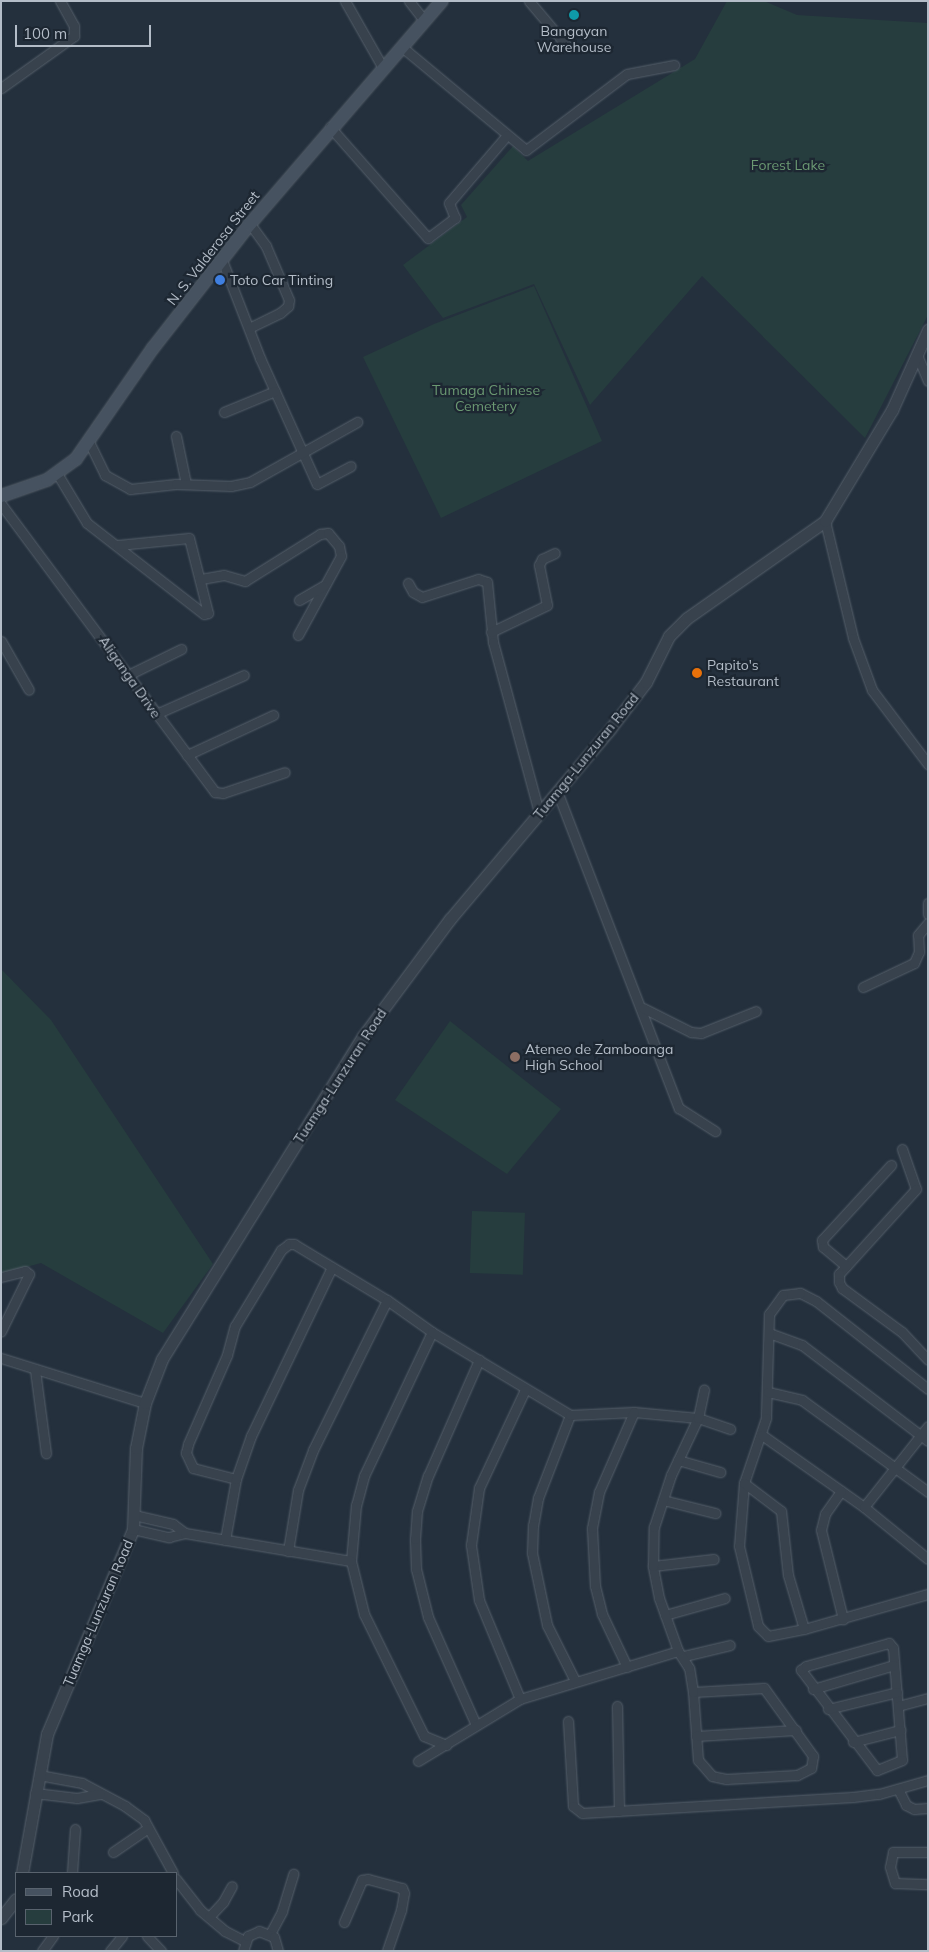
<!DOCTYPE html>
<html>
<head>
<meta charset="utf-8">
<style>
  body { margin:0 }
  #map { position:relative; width:929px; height:1952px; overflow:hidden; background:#24303d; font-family:Mulish,sans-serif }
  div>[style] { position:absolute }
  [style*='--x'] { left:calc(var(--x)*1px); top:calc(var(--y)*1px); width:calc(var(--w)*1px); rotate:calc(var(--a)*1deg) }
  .green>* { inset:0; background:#263d3e; transform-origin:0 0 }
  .roads { filter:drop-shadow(0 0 1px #56606b) drop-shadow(0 0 1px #56606b) }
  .minor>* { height:9px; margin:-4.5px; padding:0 4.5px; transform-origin:4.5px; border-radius:4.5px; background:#38424d }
  .tertiary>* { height:11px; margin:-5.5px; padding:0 5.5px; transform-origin:5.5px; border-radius:5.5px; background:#38424d }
  .secondary>* { height:12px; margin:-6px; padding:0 6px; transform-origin:6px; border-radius:6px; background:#465260 }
  .dots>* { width:14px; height:14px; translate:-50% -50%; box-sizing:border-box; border:2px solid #1d2732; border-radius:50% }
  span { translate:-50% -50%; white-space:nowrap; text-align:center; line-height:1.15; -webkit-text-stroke:4.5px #1d2732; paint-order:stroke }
  .poi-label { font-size:14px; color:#b4bdc8 }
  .left { translate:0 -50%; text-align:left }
  .park-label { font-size:14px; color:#6b9972 }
  .street-label { font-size:14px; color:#b4bdc8 }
  .frame { position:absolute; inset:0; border:2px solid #b4bdc8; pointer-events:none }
  .legend { position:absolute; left:15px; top:1872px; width:162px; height:65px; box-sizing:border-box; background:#1d2732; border:1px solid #59636e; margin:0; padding:6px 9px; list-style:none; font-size:15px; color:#b4bdc8 }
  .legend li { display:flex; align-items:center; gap:10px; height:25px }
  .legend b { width:25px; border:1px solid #59636e }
  .scale { position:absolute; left:15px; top:25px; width:136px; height:22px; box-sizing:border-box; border:2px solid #b4bdc8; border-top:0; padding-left:6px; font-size:15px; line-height:18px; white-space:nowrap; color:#b4bdc8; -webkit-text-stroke:4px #1d2732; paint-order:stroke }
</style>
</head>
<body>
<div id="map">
  <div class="green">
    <i style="clip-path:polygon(727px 1px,764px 1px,797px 15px,928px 23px,928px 315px,865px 438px,702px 276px,590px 405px,534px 284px,443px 318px,403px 265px,467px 217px,461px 205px,513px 146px,528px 161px,695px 59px)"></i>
    <i style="clip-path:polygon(534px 286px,602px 441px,441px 518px,363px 357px,434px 324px)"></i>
    <i style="clip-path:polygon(1px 969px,51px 1020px,213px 1264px,163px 1333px,41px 1263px,1px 1274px)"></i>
    <i style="clip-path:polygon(450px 1021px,561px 1109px,507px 1174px,395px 1100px)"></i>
    <i style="left:472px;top:1211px;width:53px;height:62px;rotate:2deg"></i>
  </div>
  <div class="roads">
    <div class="minor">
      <i style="--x:345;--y:1;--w:77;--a:60.4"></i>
      <i style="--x:409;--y:1;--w:23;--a:52"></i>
      <i style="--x:529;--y:1;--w:59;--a:49.8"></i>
      <i style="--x:402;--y:47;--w:161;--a:39.7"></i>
      <i style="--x:526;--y:150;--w:126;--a:-37"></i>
      <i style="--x:627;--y:74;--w:48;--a:-10.8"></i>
      <i style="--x:1;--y:88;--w:90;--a:-35.5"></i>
      <i style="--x:74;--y:36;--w:10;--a:-90"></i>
      <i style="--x:74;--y:26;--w:29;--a:-119"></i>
      <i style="--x:330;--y:127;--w:148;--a:48.6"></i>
      <i style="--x:428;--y:238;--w:34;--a:-37"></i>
      <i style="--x:455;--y:218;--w:16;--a:-112"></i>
      <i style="--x:449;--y:203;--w:89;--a:-49.5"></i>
      <i style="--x:222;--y:260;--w:105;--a:68.8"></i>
      <i style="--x:260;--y:358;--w:138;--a:65.7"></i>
      <i style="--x:317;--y:484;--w:38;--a:-28"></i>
      <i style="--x:249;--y:328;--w:34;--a:-26"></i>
      <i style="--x:280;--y:313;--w:11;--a:-41"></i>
      <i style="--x:288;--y:306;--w:6;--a:-81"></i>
      <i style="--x:289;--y:300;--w:59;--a:-113.1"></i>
      <i style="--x:266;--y:246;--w:27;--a:-126"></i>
      <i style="--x:917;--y:355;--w:28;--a:67"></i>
      <i style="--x:224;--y:412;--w:55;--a:-22.4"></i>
      <i style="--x:176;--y:436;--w:49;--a:78.2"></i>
      <i style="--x:89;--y:442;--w:37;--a:64"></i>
      <i style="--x:105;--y:475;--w:29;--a:29"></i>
      <i style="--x:130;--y:489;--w:46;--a:-6.2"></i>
      <i style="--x:176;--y:484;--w:55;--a:2.1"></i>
      <i style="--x:231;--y:486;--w:19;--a:-12"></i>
      <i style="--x:250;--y:482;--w:123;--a:-29.3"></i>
      <i style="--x:58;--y:475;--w:56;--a:58.9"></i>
      <i style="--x:87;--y:523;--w:148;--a:37.9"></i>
      <i style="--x:204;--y:614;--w:4;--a:-14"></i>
      <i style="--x:208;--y:613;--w:77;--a:-104.2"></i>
      <i style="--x:189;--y:538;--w:71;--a:174.4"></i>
      <i style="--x:1;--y:504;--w:359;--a:53.4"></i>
      <i style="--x:215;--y:792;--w:8;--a:7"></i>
      <i style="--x:223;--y:793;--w:65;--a:-18.7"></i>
      <i style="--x:825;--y:521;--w:120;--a:76.5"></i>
      <i style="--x:853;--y:638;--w:55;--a:69.9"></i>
      <i style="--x:872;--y:690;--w:93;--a:52.9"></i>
      <i style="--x:201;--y:579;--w:23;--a:-10"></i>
      <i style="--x:224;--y:575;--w:22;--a:16"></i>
      <i style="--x:245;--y:581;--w:89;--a:-32.1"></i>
      <i style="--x:320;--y:534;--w:8;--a:-7"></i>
      <i style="--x:328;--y:533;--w:17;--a:50"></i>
      <i style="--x:339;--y:546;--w:10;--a:79"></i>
      <i style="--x:341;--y:556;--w:90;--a:118.6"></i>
      <i style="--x:408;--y:583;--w:10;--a:61"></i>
      <i style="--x:413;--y:592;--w:10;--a:29"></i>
      <i style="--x:422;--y:597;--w:59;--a:-17.8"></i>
      <i style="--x:478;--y:579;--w:9;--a:18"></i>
      <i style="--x:487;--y:582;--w:60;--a:84.3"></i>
      <i style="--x:493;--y:642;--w:176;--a:74.9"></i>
      <i style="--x:299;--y:600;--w:28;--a:-30"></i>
      <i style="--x:491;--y:632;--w:62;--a:-25.7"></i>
      <i style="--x:547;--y:605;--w:41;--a:-101.3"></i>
      <i style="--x:539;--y:565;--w:7;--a:-63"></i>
      <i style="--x:542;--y:559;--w:14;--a:-25"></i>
      <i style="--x:1;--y:641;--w:56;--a:60.3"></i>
      <i style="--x:130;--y:674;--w:57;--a:-26.1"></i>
      <i style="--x:156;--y:714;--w:96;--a:-23.9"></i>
      <i style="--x:187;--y:755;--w:95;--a:-24.9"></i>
      <i style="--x:557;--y:791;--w:340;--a:69"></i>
      <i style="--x:679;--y:1108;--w:43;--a:32.6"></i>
      <i style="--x:928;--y:903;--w:11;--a:90"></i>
      <i style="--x:863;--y:987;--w:56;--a:-25.2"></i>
      <i style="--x:914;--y:963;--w:12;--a:-66"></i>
      <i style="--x:919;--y:952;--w:17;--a:-93"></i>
      <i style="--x:918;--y:935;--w:16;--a:-50"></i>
      <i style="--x:643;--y:1008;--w:54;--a:26.6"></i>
      <i style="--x:691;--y:1032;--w:10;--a:6"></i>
      <i style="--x:701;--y:1033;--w:59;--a:-21.8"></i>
      <i style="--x:902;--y:1149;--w:42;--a:70.7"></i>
      <i style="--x:916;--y:1189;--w:115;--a:132.2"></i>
      <i style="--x:839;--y:1274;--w:8;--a:90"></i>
      <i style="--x:839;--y:1282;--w:7;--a:63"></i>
      <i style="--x:842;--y:1288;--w:74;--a:36.3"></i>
      <i style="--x:902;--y:1332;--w:38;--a:47"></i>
      <i style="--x:846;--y:1266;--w:30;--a:-140"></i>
      <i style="--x:823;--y:1247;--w:7;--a:-98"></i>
      <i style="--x:822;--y:1240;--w:102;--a:-47.4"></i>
      <i style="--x:1;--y:1277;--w:25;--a:-14"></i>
      <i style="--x:25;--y:1271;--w:5;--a:37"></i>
      <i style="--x:29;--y:1274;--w:64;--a:116.2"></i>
      <i style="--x:432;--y:1332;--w:159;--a:115.3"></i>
      <i style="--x:364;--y:1476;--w:30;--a:105"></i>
      <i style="--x:356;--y:1505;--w:56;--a:95.1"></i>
      <i style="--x:351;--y:1561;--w:55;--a:76.2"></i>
      <i style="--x:364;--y:1614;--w:136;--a:63.8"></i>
      <i style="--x:424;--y:1736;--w:24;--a:22"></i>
      <i style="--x:769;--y:1333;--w:35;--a:20"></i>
      <i style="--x:802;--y:1345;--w:158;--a:37.3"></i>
      <i style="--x:1;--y:1358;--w:151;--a:17.4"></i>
      <i style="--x:35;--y:1370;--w:84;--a:82.5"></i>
      <i style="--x:928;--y:1389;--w:142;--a:-141.8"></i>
      <i style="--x:816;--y:1301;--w:18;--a:-153"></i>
      <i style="--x:800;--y:1293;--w:17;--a:173"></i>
      <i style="--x:783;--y:1295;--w:24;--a:126"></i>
      <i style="--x:769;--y:1314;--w:104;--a:91.7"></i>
      <i style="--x:766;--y:1418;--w:69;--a:108.7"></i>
      <i style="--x:744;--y:1483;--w:63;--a:94.5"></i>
      <i style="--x:739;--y:1546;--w:82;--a:76.6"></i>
      <i style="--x:758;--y:1626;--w:14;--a:45"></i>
      <i style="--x:768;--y:1636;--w:37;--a:-11"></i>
      <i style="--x:804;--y:1629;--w:129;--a:-15.8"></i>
      <i style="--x:768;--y:1392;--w:35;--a:13"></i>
      <i style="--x:802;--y:1400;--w:156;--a:36.1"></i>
      <i style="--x:570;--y:1415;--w:89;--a:111.1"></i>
      <i style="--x:538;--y:1498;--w:27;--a:100"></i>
      <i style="--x:533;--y:1525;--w:28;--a:92"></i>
      <i style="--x:532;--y:1553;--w:74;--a:78.2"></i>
      <i style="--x:547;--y:1625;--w:63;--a:63.4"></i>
      <i style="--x:762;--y:1435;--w:125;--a:35.2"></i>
      <i style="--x:864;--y:1507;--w:82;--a:39.1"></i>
      <i style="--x:678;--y:1460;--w:44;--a:15.9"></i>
      <i style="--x:236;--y:1479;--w:44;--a:-165.7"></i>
      <i style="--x:193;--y:1468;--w:17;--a:-115"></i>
      <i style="--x:186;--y:1453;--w:9;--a:-77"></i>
      <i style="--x:188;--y:1444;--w:97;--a:-66.3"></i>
      <i style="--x:227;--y:1355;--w:30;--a:-75"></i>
      <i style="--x:235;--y:1326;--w:89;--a:-58.8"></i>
      <i style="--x:281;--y:1250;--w:10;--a:-37"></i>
      <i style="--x:289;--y:1244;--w:5;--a:0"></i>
      <i style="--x:294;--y:1244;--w:109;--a:31.1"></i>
      <i style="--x:387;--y:1300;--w:55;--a:35.4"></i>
      <i style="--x:432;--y:1332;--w:161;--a:31"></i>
      <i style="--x:570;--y:1415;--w:64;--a:-2.7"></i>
      <i style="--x:634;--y:1412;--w:64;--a:5.4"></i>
      <i style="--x:698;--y:1418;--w:34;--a:19"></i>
      <i style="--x:744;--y:1483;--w:46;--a:37.1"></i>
      <i style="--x:781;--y:1511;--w:64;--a:83.8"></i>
      <i style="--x:788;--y:1575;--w:56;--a:73.5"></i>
      <i style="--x:841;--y:1491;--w:28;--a:125"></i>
      <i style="--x:825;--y:1514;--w:16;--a:104"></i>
      <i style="--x:821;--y:1530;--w:92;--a:76.1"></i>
      <i style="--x:663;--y:1500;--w:54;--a:14"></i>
      <i style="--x:864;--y:1507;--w:103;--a:-51.7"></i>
      <i style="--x:133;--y:1529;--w:37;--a:13"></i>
      <i style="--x:169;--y:1537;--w:16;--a:-14"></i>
      <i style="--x:185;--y:1533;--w:15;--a:-143"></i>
      <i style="--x:173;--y:1524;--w:40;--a:-167"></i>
      <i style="--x:185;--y:1533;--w:168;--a:9.6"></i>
      <i style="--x:225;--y:1540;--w:62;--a:-79.8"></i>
      <i style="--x:236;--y:1479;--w:46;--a:-70.8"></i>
      <i style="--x:251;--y:1436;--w:187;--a:-64.4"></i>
      <i style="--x:288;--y:1551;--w:62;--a:-80.7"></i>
      <i style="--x:298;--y:1490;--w:43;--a:-69.4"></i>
      <i style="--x:313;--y:1450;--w:167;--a:-63.7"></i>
      <i style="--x:653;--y:1566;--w:61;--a:-6.5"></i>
      <i style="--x:665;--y:1615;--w:62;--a:-15.8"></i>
      <i style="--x:889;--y:1643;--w:6;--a:51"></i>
      <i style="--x:893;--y:1648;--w:112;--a:85.4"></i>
      <i style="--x:902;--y:1760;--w:27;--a:158"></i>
      <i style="--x:877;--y:1770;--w:126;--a:-127.2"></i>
      <i style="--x:801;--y:1670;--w:6;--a:-39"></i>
      <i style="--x:806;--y:1666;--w:86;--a:-15.5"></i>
      <i style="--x:684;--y:1656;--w:47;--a:-13.4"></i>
      <i style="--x:627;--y:1667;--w:59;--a:-115.3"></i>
      <i style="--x:602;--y:1614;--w:29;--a:-104"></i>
      <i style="--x:595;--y:1586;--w:58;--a:-93"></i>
      <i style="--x:592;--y:1528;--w:37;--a:-79"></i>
      <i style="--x:599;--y:1492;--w:87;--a:-66.4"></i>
      <i style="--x:764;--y:1688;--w:84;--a:54.2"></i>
      <i style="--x:813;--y:1756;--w:12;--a:99"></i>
      <i style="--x:811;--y:1768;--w:16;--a:153"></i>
      <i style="--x:797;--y:1775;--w:71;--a:176.8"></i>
      <i style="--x:726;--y:1779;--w:14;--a:-168"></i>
      <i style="--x:712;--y:1776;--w:21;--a:-131"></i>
      <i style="--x:698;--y:1760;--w:68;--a:-94.2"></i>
      <i style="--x:693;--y:1692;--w:71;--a:-3.2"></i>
      <i style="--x:813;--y:1689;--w:84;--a:-16.5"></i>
      <i style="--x:693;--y:1692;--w:24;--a:-99"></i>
      <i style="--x:689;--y:1668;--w:20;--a:-123"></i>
      <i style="--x:678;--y:1651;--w:56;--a:-109.7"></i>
      <i style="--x:659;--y:1598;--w:33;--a:-101"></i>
      <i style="--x:653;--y:1566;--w:39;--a:-89"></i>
      <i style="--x:654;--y:1527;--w:55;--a:-71.9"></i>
      <i style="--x:671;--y:1475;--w:63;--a:-64.7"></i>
      <i style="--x:698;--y:1418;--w:29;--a:-78"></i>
      <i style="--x:520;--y:1699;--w:107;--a:-112.5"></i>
      <i style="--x:479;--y:1600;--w:56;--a:-98.3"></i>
      <i style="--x:471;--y:1545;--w:58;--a:-82"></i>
      <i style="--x:479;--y:1488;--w:108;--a:-64.9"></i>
      <i style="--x:617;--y:1706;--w:105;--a:88.9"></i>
      <i style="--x:898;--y:1706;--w:31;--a:-15"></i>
      <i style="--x:828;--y:1709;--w:71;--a:-13.8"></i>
      <i style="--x:568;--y:1721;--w:85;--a:86.6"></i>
      <i style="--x:573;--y:1806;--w:11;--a:38"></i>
      <i style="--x:582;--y:1813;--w:271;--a:-3.4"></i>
      <i style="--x:853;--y:1797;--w:26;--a:-7"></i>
      <i style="--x:879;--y:1794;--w:51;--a:-15.9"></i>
      <i style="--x:476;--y:1725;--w:118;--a:-114"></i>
      <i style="--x:428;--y:1617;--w:49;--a:-104"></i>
      <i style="--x:416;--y:1569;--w:30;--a:-92"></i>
      <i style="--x:415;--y:1539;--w:28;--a:-86"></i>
      <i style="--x:417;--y:1511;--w:37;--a:-73"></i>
      <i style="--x:428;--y:1476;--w:127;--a:-66.3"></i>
      <i style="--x:696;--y:1736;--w:100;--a:-3.4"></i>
      <i style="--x:853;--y:1742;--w:49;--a:-14.3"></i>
      <i style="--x:418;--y:1761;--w:119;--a:-31.3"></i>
      <i style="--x:520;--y:1699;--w:165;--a:-16.9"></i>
      <i style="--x:39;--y:1775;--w:44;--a:10.5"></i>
      <i style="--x:82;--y:1783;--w:49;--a:28.1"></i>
      <i style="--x:125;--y:1806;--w:24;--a:36"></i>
      <i style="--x:144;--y:1820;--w:60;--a:61.3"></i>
      <i style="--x:898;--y:1789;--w:18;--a:63"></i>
      <i style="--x:906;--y:1805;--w:9;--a:27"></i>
      <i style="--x:914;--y:1809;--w:14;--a:-4"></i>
      <i style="--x:35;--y:1793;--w:42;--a:6.8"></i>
      <i style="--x:77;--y:1798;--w:23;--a:-10"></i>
      <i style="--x:113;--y:1852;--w:42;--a:-34.4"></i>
      <i style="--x:928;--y:1852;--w:35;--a:180"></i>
      <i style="--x:893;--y:1852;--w:15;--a:101"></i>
      <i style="--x:890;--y:1867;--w:17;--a:73"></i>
      <i style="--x:895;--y:1883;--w:33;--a:2"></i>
      <i style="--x:72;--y:1873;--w:44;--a:-86.1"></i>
      <i style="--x:176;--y:1879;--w:39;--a:52"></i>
      <i style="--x:200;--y:1910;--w:33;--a:40"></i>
      <i style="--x:225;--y:1931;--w:22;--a:27"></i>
      <i style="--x:209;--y:1917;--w:21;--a:-47"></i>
      <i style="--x:223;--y:1902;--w:18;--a:-61"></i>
      <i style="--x:344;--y:1922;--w:46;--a:-66.8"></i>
      <i style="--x:362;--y:1880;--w:6;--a:-9"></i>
      <i style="--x:368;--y:1879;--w:35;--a:15"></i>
      <i style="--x:402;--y:1888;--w:5;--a:68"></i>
      <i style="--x:404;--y:1893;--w:17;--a:100"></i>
      <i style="--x:401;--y:1910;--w:43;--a:108.9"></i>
      <i style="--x:270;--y:1934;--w:26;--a:-62"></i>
      <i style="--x:282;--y:1911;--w:39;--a:-73"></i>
      <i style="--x:147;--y:1936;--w:21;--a:47"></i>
      <i style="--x:42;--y:1951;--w:19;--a:-54"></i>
      <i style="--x:110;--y:1951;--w:19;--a:-51"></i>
      <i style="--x:243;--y:1951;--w:16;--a:-72"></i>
      <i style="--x:248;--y:1936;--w:12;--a:-24"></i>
      <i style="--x:259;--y:1931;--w:16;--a:22"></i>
      <i style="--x:274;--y:1937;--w:15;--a:74"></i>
    </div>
    <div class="tertiary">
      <i style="--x:22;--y:1873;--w:141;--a:-79.8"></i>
      <i style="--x:47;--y:1734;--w:222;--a:-67.2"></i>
      <i style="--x:133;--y:1529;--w:81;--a:-87.9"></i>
      <i style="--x:136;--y:1448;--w:46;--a:-78.7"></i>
      <i style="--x:145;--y:1403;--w:47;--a:-68.9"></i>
      <i style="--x:162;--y:1359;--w:380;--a:-58.1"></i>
      <i style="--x:363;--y:1036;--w:146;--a:-53.4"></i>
      <i style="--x:450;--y:919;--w:248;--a:-49.9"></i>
      <i style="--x:610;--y:729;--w:59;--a:-52.5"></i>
      <i style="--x:646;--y:682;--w:51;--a:-63.4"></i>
      <i style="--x:669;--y:636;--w:25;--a:-45"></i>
      <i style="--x:687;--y:618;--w:169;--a:-35.1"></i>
      <i style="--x:825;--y:521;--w:130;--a:-58.9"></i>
      <i style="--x:892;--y:410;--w:88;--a:-65.8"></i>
      <i style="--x:1;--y:1918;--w:24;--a:-52"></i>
    </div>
    <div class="secondary">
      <i style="--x:1;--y:496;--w:49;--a:-19.2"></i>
      <i style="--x:47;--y:480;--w:36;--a:-36"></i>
      <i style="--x:76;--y:459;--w:135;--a:-55.3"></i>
      <i style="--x:153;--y:348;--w:157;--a:-52"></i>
      <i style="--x:250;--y:224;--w:294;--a:-49.3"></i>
    </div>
  </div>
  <div class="dots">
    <i style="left:574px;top:15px;background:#0f9aa8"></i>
    <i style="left:220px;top:280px;background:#3f7fe0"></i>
    <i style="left:697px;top:673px;background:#e8710a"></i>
    <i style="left:515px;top:1057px;background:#8d6e63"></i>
  </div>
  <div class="poi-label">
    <span style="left:574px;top:39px">Bangayan<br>Warehouse</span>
    <span class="left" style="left:230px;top:280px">Toto Car Tinting</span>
    <span class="left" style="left:707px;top:673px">Papito's<br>Restaurant</span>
    <span class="left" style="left:525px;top:1057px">Ateneo de Zamboanga<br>High School</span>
  </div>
  <div class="park-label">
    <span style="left:788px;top:165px">Forest Lake</span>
    <span style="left:486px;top:398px">Tumaga Chinese<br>Cemetery</span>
  </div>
  <div class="street-label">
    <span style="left:213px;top:248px;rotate:-52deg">N. S. Valderosa Street</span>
    <span style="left:130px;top:677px;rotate:55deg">Aliganga Drive</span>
    <span style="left:586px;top:756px;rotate:-51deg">Tuamga-Lunzuran Road</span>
    <span style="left:340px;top:1076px;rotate:-57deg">Tuamga-Lunzuran Road</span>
    <span style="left:98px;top:1613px;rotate:-67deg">Tuamga-Lunzuran Road</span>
  </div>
  <div class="frame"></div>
  <ul class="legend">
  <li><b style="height:6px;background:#465260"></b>Road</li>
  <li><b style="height:14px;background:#263d3e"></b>Park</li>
  </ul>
  <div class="scale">100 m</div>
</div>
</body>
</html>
